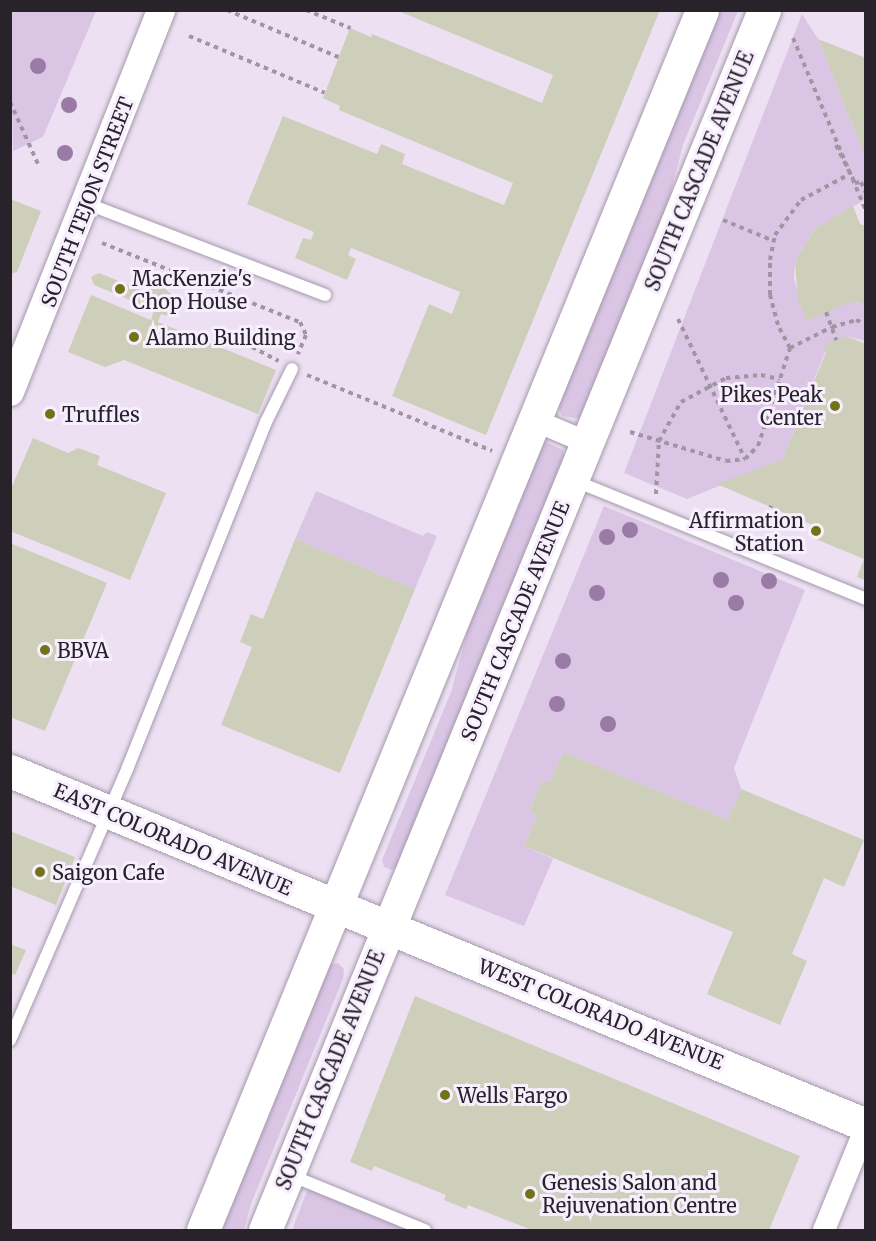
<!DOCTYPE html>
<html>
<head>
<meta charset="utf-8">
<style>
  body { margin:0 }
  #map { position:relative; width:876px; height:1241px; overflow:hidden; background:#ede0f3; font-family:Merriweather,serif }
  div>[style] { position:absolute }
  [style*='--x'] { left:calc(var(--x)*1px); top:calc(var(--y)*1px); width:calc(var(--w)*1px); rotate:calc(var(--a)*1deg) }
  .green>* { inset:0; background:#dac5e5 }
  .building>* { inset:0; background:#cdcfba }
  .path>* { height:4px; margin-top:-2px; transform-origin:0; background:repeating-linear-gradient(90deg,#9f95a3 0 4.5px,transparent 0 9px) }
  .roads { filter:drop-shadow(0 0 2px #a599ab) drop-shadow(0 0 2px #a599ab) }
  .service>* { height:12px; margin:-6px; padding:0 6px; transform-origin:6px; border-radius:6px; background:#fff }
  .minor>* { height:22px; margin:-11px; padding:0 11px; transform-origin:11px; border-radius:11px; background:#fff }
  .tertiary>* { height:28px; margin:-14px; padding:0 14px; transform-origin:14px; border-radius:14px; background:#fff }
  .secondary>* { height:33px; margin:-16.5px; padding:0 16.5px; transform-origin:16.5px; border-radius:16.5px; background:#fff }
  .primary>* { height:33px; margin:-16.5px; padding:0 16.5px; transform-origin:16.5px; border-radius:16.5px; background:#fff }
  .trees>* { width:16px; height:16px; margin:-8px; border-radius:50%; background:#997ba6 }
  .dots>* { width:16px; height:16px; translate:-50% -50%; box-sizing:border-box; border:3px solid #f8effe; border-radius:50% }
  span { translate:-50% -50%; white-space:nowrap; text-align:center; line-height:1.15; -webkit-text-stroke:6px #f8effe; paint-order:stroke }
  .street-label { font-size:20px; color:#28232a }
  .poi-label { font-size:20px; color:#28232a }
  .left { translate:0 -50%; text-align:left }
  .right { translate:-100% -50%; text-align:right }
  .frame { position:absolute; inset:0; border:12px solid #28232a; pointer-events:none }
</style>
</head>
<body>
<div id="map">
  <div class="green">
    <i style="clip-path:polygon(10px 11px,96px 11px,43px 137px,13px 151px)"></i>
    <i style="clip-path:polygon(718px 11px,738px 11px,683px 145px,659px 237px,580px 419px,562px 416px,557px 405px)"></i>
    <i style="clip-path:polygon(802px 14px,818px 39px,865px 156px,866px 199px,815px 229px,795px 262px,794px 279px,807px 320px,853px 301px,865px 306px,865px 341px,847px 336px,825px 352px,782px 460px,687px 499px,624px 473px)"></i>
    <i style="clip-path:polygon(546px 442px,563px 450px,565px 459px,399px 865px,392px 870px,384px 867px,382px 860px,451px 692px,479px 589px,539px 445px)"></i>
    <i style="clip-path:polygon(316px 491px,423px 536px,427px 532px,437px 536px,415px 589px,295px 539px)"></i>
    <i style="clip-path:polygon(604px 506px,805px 590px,734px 768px,741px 789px,728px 820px,563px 752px,550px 783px,542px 780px,529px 811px,537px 815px,524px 846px,553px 859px,524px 926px,445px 895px)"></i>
    <i style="clip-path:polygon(338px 963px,344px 969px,343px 979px,251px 1204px,244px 1230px,217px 1230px,324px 970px,330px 964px)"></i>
    <i style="clip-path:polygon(310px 1183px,425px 1230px,292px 1230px)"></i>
  </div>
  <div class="building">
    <i style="clip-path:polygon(396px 10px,660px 10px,486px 435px,392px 396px,429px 304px,452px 314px,460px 292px,351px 248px,348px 255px,356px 259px,347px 280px,295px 258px,303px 238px,311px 240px,314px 232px,247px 204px,283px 116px,377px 154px,381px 144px,405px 154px,402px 164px,504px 205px,513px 183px,339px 110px,340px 106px,323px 98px,350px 28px,371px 37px,372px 34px,542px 103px,553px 75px)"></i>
    <i style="clip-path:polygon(818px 39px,866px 58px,866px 156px,865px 156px)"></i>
    <i style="clip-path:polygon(10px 199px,41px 211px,17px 272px,10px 274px)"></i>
    <i style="clip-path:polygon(853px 206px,860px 224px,866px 226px,866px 306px,853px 301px,807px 321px,798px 299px,795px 262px,815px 229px)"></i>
    <i style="clip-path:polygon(99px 273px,146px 292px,150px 282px,163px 287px,177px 299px,170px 317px,161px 314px,158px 322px,276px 370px,258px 414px,124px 360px,105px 367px,68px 352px,91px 295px,151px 320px,154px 310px,94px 285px,91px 277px)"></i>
    <i style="clip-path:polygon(847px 336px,866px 344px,866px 581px,857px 577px,864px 559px,818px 540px,822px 529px,717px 484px,782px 460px,826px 352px,823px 345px)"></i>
    <i style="clip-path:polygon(33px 438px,68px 453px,78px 448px,100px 456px,97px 465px,166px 493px,130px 580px,10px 531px,10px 491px)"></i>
    <i style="clip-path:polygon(295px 539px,415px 589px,340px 773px,221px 725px,252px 647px,240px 642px,251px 614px,263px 619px)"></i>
    <i style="clip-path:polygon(10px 543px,107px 583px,45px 731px,10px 717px)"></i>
    <i style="clip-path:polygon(563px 752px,728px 820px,741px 789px,864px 840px,844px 887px,824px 878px,792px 954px,807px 961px,780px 1025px,707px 994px,733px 932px,524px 846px,537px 815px,529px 811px,542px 780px,550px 783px)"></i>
    <i style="clip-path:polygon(10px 831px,75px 857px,56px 905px,10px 886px)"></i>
    <i style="clip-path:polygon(10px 944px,26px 950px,15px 975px,10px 973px)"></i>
    <i style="clip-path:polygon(415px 996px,800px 1156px,769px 1230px,532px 1230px,468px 1205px,466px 1209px,444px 1200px,446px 1195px,374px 1166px,372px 1171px,350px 1162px)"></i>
  </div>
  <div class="path">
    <i style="--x:227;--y:10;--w:121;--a:22.9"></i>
    <i style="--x:306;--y:10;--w:48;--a:22.2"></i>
    <i style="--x:189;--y:36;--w:147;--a:22.7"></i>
    <i style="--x:793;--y:38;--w:188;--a:67.1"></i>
    <i style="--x:10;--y:102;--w:68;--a:65.7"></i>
    <i style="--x:836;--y:145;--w:42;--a:63.4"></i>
    <i style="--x:855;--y:183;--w:6;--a:-9"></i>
    <i style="--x:861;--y:182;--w:12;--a:66"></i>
    <i style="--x:723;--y:220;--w:55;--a:22.4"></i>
    <i style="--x:102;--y:243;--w:213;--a:21.8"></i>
    <i style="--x:300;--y:322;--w:14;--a:65"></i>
    <i style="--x:306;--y:335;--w:21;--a:113"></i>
    <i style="--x:826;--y:312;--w:30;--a:70"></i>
    <i style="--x:678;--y:319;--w:155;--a:64.4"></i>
    <i style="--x:252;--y:347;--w:30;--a:28"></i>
    <i style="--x:790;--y:348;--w:26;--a:-118"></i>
    <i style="--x:778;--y:325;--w:31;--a:-105"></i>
    <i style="--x:770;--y:295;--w:35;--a:-90"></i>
    <i style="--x:770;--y:260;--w:25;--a:-79"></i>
    <i style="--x:775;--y:235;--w:44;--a:-53.4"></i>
    <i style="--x:801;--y:200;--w:53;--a:-28"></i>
    <i style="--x:307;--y:375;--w:200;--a:22.3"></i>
    <i style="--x:630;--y:432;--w:100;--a:16.8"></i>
    <i style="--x:726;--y:461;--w:19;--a:-6"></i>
    <i style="--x:745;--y:459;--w:18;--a:-45"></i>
    <i style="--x:758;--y:446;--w:103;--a:-71.9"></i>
    <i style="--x:790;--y:348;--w:47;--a:-26.6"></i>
    <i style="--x:832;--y:327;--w:25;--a:-16"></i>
    <i style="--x:856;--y:320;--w:11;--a:22"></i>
    <i style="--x:656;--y:494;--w:53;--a:-86.8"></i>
    <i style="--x:659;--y:441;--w:45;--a:-60.6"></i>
    <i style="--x:681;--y:402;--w:51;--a:-28.1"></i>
    <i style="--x:726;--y:378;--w:35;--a:-5"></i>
    <i style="--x:761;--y:375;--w:19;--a:12"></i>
    <i style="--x:767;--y:516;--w:11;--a:-68"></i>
  </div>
  <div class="roads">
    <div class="service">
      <i style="--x:88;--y:204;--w:254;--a:21"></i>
      <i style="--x:573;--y:480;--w:316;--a:22.1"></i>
      <i style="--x:10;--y:1040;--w:297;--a:-66.6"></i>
      <i style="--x:128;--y:767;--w:372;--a:-68.2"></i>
      <i style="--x:266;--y:422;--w:59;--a:-63.9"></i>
      <i style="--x:290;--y:1175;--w:146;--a:22.2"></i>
    </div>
    <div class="minor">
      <i style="--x:534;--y:420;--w:59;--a:23.1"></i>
      <i style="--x:824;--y:1230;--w:111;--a:-67.8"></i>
    </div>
    <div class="tertiary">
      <i style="--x:10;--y:392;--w:411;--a:-68.4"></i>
    </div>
    <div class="secondary">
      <i style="--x:203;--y:1230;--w:1318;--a:-67.75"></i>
      <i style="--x:265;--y:1230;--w:1318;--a:-67.75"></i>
    </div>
    <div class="primary">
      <i style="--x:10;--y:771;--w:926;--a:22.47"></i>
    </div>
  </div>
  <div class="trees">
    <i style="left:38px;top:66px"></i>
    <i style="left:69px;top:105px"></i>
    <i style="left:65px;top:153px"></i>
    <i style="left:630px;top:530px"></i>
    <i style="left:607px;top:537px"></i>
    <i style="left:721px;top:580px"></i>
    <i style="left:769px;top:581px"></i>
    <i style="left:597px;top:593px"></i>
    <i style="left:736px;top:603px"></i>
    <i style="left:563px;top:661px"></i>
    <i style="left:557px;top:704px"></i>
    <i style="left:608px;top:724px"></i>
  </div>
  <div class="dots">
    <i style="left:120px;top:289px;background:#727319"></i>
    <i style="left:134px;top:337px;background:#727319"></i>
    <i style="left:835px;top:406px;background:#727319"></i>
    <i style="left:50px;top:414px;background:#727319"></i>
    <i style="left:816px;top:531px;background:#727319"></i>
    <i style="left:45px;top:650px;background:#727319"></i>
    <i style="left:40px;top:872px;background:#727319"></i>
    <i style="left:445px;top:1095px;background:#727319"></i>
    <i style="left:530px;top:1194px;background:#727319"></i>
  </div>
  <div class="street-label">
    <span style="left:699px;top:171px;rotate:-68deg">SOUTH CASCADE AVENUE</span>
    <span style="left:87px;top:202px;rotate:-69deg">SOUTH TEJON STREET</span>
    <span style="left:515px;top:621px;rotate:-68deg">SOUTH CASCADE AVENUE</span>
    <span style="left:173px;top:839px;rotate:23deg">EAST COLORADO AVENUE</span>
    <span style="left:601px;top:1014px;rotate:22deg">WEST COLORADO AVENUE</span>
    <span style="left:330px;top:1070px;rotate:-68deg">SOUTH CASCADE AVENUE</span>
  </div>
  <div class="poi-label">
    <span class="left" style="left:132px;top:290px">MacKenzie's<br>Chop House</span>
    <span class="left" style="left:146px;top:337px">Alamo Building</span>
    <span class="right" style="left:823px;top:406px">Pikes Peak<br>Center</span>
    <span class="left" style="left:62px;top:414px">Truffles</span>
    <span class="right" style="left:804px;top:532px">Affirmation<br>Station</span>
    <span class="left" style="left:57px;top:650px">BBVA</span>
    <span class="left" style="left:52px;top:872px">Saigon Cafe</span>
    <span class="left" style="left:457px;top:1095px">Wells Fargo</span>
    <span class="left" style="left:542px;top:1194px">Genesis Salon and<br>Rejuvenation Centre</span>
  </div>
  <div class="frame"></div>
</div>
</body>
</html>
